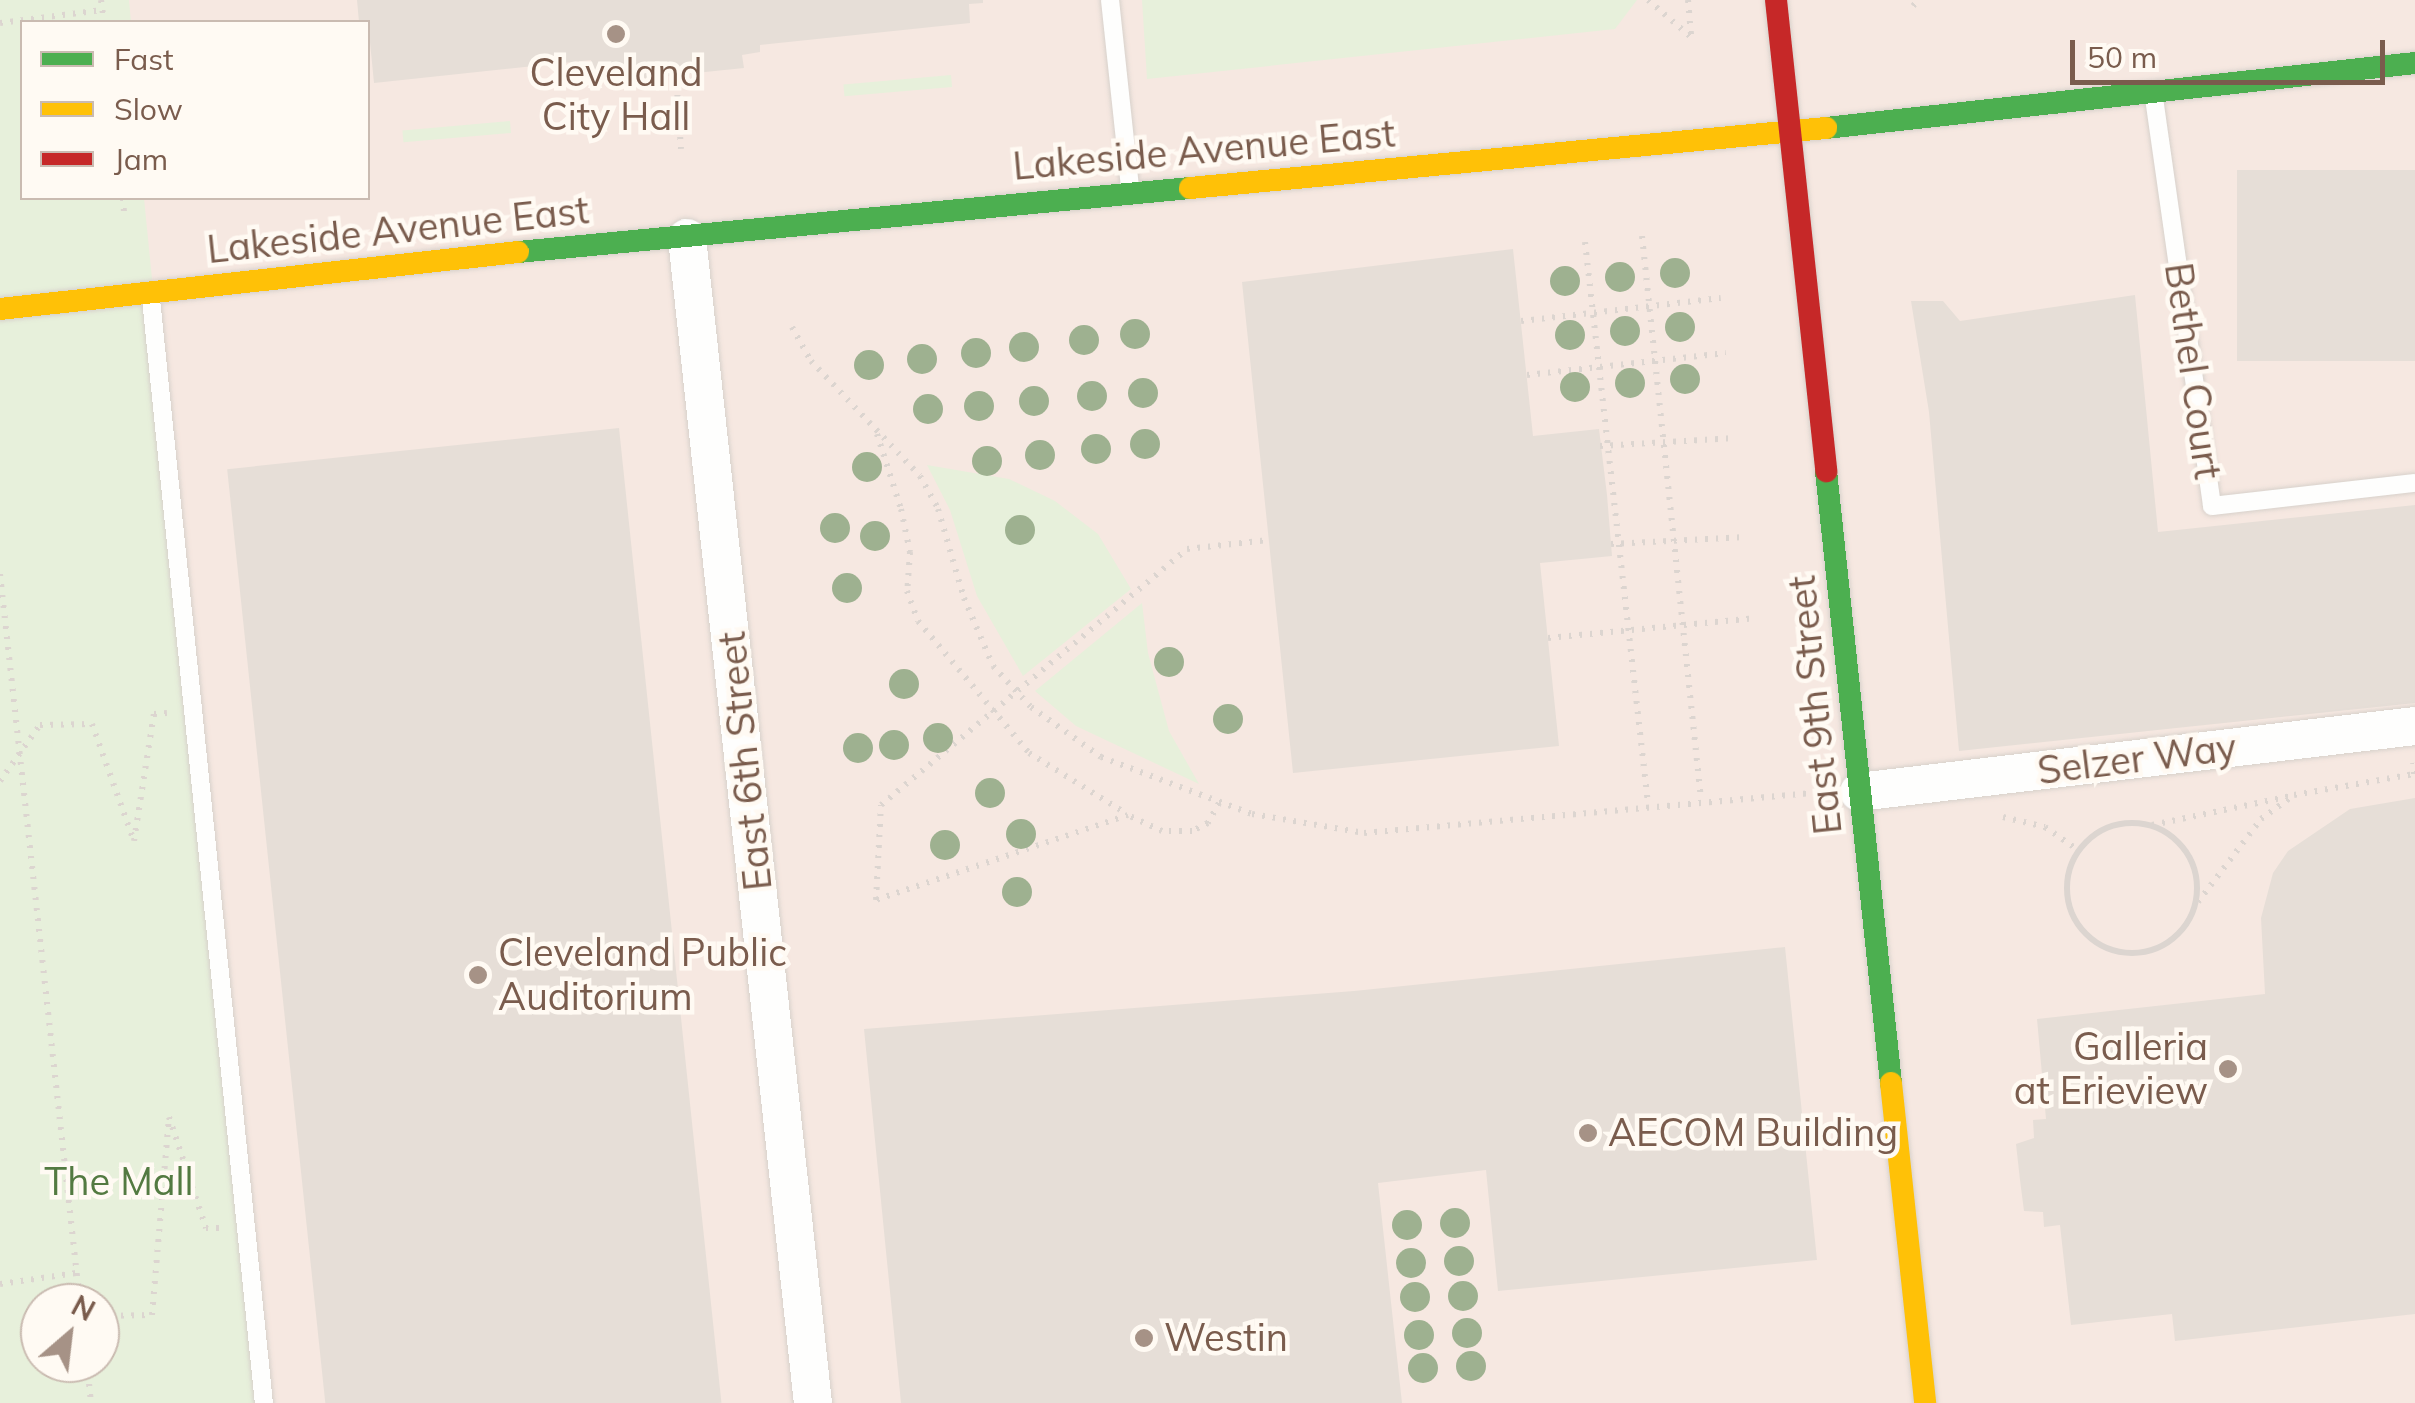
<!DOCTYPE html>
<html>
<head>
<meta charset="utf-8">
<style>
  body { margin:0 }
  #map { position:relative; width:2415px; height:1403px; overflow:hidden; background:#f9f5f0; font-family:Mulish,sans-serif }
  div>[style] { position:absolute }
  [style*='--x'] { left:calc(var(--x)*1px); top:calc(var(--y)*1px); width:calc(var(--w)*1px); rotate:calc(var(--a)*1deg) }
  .commercial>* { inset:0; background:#f6e8e1 }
  .green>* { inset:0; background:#e7f0db; transform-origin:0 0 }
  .building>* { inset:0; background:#e6ded7; transform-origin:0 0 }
  .path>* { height:6px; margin-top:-3px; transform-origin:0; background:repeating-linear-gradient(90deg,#dcd5d0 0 2.5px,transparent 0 10.5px) }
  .path>.ring { margin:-3px; padding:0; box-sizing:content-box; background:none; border:6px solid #dcd5d0; border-radius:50% }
  .roads { filter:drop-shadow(0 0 2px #d7d1cb) drop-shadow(0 0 2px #d7d1cb) }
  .lane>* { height:18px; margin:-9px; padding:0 9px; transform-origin:9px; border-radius:9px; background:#fefefd }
  .street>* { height:38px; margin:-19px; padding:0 19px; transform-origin:19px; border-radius:19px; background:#fefefd }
  .fast>* { height:22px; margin:-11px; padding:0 11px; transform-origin:11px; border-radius:11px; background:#4caf50 }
  .slow>* { height:22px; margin:-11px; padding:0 11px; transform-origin:11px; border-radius:11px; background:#ffc107 }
  .jam>* { height:22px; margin:-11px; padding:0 11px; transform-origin:11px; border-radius:11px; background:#c62828 }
  .trees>* { width:30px; height:30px; margin:-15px; border-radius:50%; background:#9eb190 }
  .dots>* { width:28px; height:28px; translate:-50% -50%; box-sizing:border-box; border:5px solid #fffaf3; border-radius:50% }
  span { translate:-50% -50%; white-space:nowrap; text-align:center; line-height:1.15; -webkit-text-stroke:9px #fffaf3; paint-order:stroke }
  .poi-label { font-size:38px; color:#7a5c4d }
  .left { translate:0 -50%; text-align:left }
  .right { translate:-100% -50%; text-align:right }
  .street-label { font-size:38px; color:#7a5c4d }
  .park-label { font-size:38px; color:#537a41 }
  .legend { position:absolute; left:20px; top:20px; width:350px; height:180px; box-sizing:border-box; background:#fffaf3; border:2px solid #cabbb1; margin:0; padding:12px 18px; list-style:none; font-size:30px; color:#7a5c4d }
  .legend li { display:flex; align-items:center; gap:20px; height:50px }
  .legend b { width:50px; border:2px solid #cabbb1 }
  .north { position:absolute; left:20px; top:1283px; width:100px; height:100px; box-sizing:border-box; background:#fffaf3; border:2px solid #cabbb1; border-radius:50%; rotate:28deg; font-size:28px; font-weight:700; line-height:40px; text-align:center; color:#7a5c4d }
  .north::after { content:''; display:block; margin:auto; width:35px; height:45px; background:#a69286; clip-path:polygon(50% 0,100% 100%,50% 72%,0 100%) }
  .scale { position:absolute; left:2070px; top:40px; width:315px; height:45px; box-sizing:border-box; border:5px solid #7a5c4d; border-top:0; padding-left:12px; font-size:30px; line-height:35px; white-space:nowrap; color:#7a5c4d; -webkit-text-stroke:8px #fffaf3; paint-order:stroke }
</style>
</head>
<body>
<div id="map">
  <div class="commercial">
    <i style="clip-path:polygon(evenodd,0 0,2415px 0,2415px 1403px,0 1403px,0 0,22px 22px,368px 22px,368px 198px,22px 198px,22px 22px,0 0,40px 1303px,100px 1303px,100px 1363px,40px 1363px,40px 1303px)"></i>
  </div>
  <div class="green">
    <i style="clip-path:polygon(evenodd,0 0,129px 0,131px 22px,22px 22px,22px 198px,144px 198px,263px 1403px,0 1403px,0 0,40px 1303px,100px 1303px,100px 1363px,40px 1363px,40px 1303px)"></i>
    <i style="clip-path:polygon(1142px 0,1637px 0,1615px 29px,1147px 79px)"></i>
    <i style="left:951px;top:75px;width:12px;height:108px;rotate:85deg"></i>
    <i style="left:510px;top:121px;width:12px;height:108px;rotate:85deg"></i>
    <i style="clip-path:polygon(927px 465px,1009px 479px,1055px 501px,1098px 534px,1131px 589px,1023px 676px,977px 596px,950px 510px)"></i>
    <i style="clip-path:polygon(1142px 603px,1148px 653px,1169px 731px,1199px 784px,1076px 726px,1035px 691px)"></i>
  </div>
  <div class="building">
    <i style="clip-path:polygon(357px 0,983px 0,983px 3px,969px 4px,970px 23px,760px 45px,760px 52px,742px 55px,744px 68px,608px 82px,607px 68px,592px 70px,591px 60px,374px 83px,368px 22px,359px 22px)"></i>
    <i style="left:2415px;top:170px;width:191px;height:178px;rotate:90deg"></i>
    <i style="clip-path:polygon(1513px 249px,1533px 436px,1599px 429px,1607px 495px,1612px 556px,1540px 563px,1559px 746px,1293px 773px,1242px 282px)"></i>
    <i style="clip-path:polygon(2135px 295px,2158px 532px,2415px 505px,2415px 703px,1959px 751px,1929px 412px,1911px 301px,1943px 301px,1960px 321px)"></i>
    <i style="left:619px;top:428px;width:980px;height:394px;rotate:84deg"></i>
    <i style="clip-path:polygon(2415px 798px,2415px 1314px,2175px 1341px,2172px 1314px,2071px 1325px,2060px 1225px,2044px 1227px,2043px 1212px,2024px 1211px,2020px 1180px,2016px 1144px,2034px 1138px,2033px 1120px,2046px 1119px,2037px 1019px,2265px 994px,2261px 918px,2273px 873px,2288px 851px,2350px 809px)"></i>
    <i style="clip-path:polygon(1785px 947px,1817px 1260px,1498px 1291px,1486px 1170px,1378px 1183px,1402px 1403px,901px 1403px,864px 1029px,1354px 991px)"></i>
  </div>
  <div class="path">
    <i style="--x:101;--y:0;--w:22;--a:82"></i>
    <i style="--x:1648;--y:0;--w:57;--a:40.7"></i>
    <i style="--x:1688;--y:0;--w:35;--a:85"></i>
    <i style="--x:1913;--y:6;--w:8;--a:-50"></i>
    <i style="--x:0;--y:23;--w:103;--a:-7.3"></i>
    <i style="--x:676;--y:74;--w:75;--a:86.2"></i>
    <i style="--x:123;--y:198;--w:14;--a:86"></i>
    <i style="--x:1642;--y:236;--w:566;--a:84.02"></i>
    <i style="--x:1585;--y:242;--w:566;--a:83.6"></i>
    <i style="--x:1521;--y:321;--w:201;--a:-6.6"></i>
    <i style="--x:792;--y:327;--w:39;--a:61"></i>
    <i style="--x:811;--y:361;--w:158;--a:46.5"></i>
    <i style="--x:920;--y:476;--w:38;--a:61"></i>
    <i style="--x:938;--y:509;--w:93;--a:73.7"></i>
    <i style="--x:964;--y:598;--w:74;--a:66.9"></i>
    <i style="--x:993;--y:666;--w:56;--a:47.2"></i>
    <i style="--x:1031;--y:707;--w:86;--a:35.5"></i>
    <i style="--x:1101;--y:757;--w:161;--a:20.7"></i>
    <i style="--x:1252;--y:814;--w:114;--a:9.6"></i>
    <i style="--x:1364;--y:833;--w:450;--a:-5.1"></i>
    <i style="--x:1527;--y:375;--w:200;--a:-6.3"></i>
    <i style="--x:877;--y:434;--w:79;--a:72.3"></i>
    <i style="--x:901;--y:509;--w:44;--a:78.2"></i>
    <i style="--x:910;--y:552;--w:39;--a:94"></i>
    <i style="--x:907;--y:591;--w:32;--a:70"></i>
    <i style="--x:918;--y:621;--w:172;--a:49.9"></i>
    <i style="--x:1029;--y:753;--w:115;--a:31.9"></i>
    <i style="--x:1600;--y:446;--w:135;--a:-3.4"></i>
    <i style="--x:1611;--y:544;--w:135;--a:-3"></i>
    <i style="--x:0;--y:574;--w:733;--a:83.74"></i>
    <i style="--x:1548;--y:638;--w:207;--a:-5.5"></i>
    <i style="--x:0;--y:781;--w:69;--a:-54.5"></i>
    <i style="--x:40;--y:725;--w:52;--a:-1.1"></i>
    <i style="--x:92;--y:724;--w:124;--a:70.3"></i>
    <i style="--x:134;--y:841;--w:129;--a:-81.1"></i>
    <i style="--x:154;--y:714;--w:13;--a:-4"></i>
    <i style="--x:1219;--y:803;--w:23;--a:119"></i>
    <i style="--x:1208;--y:823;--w:18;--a:153"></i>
    <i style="--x:1192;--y:831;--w:30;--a:180"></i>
    <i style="--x:1162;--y:831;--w:38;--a:-155"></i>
    <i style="--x:1128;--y:815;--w:266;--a:161.4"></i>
    <i style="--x:876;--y:900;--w:95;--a:-87"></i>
    <i style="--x:881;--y:805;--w:399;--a:-39.9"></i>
    <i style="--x:1187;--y:549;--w:82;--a:-6.3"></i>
    <i style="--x:2003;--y:817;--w:43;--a:13.4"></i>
    <i style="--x:2045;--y:827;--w:40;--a:34.9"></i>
    <i class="ring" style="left:2067px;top:823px;width:124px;height:124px"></i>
    <i style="--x:2152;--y:825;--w:142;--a:-11.8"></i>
    <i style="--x:2198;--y:902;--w:104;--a:-52.8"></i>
    <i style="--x:2261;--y:819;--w:41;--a:-36"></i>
    <i style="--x:2294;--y:795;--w:122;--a:-9.9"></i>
    <i style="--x:2414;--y:774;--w:11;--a:-95"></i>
    <i style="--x:0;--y:1284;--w:77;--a:-8.2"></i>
    <i style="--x:100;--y:1316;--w:52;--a:-1.1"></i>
    <i style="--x:152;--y:1315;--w:199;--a:-85.1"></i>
    <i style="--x:169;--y:1117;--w:117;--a:71.6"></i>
    <i style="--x:206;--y:1228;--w:13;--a:0"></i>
    <i style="--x:87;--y:1363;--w:40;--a:84.3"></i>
  </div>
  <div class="roads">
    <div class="lane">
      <i style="--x:1110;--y:0;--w:189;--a:83.9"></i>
      <i style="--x:2154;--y:98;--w:412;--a:81.9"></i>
      <i style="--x:2212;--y:506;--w:204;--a:-6.5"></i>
      <i style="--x:151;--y:299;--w:1110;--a:84.16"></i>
    </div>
    <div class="street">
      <i style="--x:687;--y:238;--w:1172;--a:83.83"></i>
      <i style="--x:1859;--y:792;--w:560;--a:-6.77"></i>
    </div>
    <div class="fast">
      <i style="--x:1826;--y:128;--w:593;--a:-6.3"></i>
      <i style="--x:518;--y:252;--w:675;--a:-5.44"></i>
      <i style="--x:1826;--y:471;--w:615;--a:83.94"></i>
    </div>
    <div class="slow">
      <i style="--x:1190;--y:188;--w:639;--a:-5.39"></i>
      <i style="--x:0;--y:309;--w:521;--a:-6.28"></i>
      <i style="--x:1891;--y:1083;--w:322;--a:83.9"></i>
    </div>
    <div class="jam">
      <i style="--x:1776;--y:0;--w:474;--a:83.9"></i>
    </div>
  </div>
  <div class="trees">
    <i style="left:1675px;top:273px"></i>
    <i style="left:1620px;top:277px"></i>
    <i style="left:1565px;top:281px"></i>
    <i style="left:1680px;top:327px"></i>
    <i style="left:1625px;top:331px"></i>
    <i style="left:1135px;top:334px"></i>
    <i style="left:1570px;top:335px"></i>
    <i style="left:1084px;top:340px"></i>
    <i style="left:1024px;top:347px"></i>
    <i style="left:976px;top:353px"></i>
    <i style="left:922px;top:359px"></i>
    <i style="left:869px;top:365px"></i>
    <i style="left:1685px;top:379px"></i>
    <i style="left:1630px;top:383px"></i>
    <i style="left:1575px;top:387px"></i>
    <i style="left:1143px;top:393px"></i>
    <i style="left:1092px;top:396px"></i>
    <i style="left:1034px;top:401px"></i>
    <i style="left:979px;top:406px"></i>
    <i style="left:928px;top:409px"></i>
    <i style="left:1145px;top:444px"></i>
    <i style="left:1096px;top:449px"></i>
    <i style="left:1040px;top:455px"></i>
    <i style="left:987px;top:461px"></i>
    <i style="left:867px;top:467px"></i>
    <i style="left:835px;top:528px"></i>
    <i style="left:1020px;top:530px"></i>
    <i style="left:875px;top:536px"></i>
    <i style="left:847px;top:588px"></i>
    <i style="left:1169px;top:662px"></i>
    <i style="left:904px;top:684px"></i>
    <i style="left:1228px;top:719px"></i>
    <i style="left:938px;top:738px"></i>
    <i style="left:894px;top:745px"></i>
    <i style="left:858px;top:748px"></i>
    <i style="left:990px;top:793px"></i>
    <i style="left:1021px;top:834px"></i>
    <i style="left:945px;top:845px"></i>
    <i style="left:1017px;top:892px"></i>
    <i style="left:1455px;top:1223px"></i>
    <i style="left:1407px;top:1225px"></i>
    <i style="left:1459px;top:1261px"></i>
    <i style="left:1411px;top:1263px"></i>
    <i style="left:1463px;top:1296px"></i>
    <i style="left:1415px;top:1297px"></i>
    <i style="left:1467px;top:1333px"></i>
    <i style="left:1419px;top:1335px"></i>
    <i style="left:1471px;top:1366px"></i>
    <i style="left:1423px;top:1368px"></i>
  </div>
  <div class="dots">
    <i style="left:616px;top:34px;background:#a69286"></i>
    <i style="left:478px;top:975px;background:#a69286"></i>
    <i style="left:2228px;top:1069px;background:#a69286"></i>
    <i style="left:1588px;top:1133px;background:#a69286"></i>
    <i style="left:1144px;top:1338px;background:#a69286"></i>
  </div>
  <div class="poi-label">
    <span style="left:616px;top:95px">Cleveland<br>City Hall</span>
    <span class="left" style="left:498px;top:975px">Cleveland Public<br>Auditorium</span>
    <span class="right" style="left:2208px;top:1069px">Galleria<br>at Erieview</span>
    <span class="left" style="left:1608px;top:1133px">AECOM Building</span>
    <span class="left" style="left:1164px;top:1338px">Westin</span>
  </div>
  <div class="street-label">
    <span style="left:1204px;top:150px;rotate:-5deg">Lakeside Avenue East</span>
    <span style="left:398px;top:230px;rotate:-6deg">Lakeside Avenue East</span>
    <span style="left:2193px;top:371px;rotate:82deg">Bethel Court</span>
    <span style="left:1815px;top:705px;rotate:-96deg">East 9th Street</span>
    <span style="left:2137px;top:759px;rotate:-7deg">Selzer Way</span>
    <span style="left:745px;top:761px;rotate:-96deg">East 6th Street</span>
  </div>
  <div class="park-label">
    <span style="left:119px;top:1182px">The Mall</span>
  </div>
  <ul class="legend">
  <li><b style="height:12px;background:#4caf50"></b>Fast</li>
  <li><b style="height:12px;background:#ffc107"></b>Slow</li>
  <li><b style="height:12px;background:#c62828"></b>Jam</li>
  </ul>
  <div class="north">N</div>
  <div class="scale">50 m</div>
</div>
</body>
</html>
